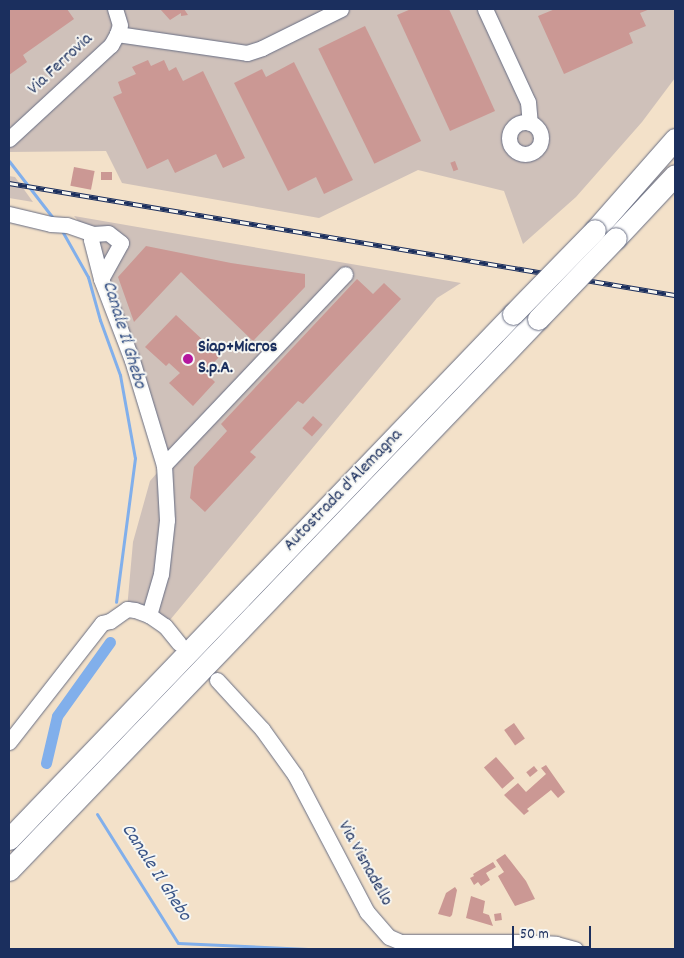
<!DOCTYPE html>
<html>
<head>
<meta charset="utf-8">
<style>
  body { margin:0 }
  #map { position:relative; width:684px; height:958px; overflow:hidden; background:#f3e1c9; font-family:Dekko,sans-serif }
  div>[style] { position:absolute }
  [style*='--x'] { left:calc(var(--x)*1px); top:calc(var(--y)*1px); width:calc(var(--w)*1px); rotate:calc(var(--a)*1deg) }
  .industrial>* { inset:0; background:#cfc1ba }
  .stream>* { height:3px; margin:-1.5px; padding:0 1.5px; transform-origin:1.5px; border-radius:1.5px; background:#81afeb }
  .canal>* { height:11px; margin:-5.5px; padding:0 5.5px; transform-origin:5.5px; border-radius:5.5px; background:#81afeb }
  .building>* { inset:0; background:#cb9894; transform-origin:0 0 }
  .roads { filter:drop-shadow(0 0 1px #676d83) drop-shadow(0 0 1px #676d83) }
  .minor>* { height:15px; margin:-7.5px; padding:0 7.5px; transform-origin:7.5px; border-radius:7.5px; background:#fff }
  .minor>.ring { margin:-7.5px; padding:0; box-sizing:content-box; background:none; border:15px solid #fff; border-radius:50% }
  .highway>* { height:21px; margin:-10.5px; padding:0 10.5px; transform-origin:10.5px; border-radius:10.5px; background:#fff }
  .rail>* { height:5px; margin-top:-2.5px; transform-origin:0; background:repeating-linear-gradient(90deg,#f6f6f2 0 9px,#1b2f5e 0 18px); box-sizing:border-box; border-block:1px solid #1b2f5e }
  .bridges { filter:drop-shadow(0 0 1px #676d83) drop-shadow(0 0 1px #676d83) }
  .highway-bridge>* { height:21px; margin:-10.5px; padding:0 10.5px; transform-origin:10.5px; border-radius:10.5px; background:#fff }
  .dots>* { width:14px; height:14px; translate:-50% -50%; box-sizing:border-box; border:2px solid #f6f6f2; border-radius:50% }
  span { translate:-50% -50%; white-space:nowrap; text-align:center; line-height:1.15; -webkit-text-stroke:4px #f6f6f2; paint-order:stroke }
  .street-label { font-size:18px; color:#1b2f5e }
  .poi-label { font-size:18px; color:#1b2f5e; font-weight:700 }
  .left { translate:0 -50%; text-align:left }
  .water-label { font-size:19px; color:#3a5588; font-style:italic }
  .frame { position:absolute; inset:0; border:10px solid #1b2f5e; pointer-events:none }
  .scale { position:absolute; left:512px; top:926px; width:79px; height:22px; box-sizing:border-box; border:2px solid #1b2f5e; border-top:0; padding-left:6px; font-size:15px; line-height:18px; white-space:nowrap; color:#1b2f5e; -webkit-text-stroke:4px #f6f6f2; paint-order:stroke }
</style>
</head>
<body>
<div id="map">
  <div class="industrial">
    <i style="clip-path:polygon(9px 9px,675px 9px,675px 78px,642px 122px,576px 197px,523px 244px,504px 191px,418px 170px,319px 218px,122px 183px,106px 151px,9px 152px)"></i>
    <i style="clip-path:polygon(9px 176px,15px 177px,33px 202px,9px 198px)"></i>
    <i style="clip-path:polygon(74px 216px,461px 283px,437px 298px,165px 626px,127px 609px,133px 542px,150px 481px,164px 465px,90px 234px)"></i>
  </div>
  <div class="stream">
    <i style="--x:9;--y:161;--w:72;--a:52.3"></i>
    <i style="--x:61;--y:229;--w:55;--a:60.6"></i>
    <i style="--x:88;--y:277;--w:45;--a:74.4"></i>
    <i style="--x:100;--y:320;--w:59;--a:70"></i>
    <i style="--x:120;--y:375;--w:84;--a:79.8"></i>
    <i style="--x:135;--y:458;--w:145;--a:97.5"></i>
    <i style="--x:97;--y:814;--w:152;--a:57.9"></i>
    <i style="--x:178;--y:943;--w:130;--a:2.6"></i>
  </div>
  <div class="canal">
    <i style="--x:46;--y:763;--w:48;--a:-76.8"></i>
    <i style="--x:57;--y:716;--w:91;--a:-54.4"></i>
  </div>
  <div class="building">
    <i style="clip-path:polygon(9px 9px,67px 9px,74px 19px,23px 55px,27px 62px,9px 75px)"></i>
    <i style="clip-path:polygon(160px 9px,184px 9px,188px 15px,181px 16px,181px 13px,170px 20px)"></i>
    <i style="clip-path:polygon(411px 9px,449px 9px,495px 111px,450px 131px,397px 15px)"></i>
    <i style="clip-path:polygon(555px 9px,650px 9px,640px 13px,646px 26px,629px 33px,633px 43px,564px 74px,538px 16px)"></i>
    <i style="left:365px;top:26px;width:128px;height:52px;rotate:64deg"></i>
    <i style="clip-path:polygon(148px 60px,151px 66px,164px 60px,169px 71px,176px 67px,183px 81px,203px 71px,245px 158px,223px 168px,216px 154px,175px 173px,168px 159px,147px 169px,113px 97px,122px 93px,118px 82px,136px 74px,132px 67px)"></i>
    <i style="clip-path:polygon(294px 62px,353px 180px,324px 194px,316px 177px,288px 191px,234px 83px,262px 69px,266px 77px)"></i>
    <i style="left:455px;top:161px;width:9px;height:5px;rotate:69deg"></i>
    <i style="left:74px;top:167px;width:21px;height:19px;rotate:11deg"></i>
    <i style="left:101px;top:172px;width:11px;height:8px"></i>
    <i style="clip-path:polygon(146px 246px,231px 263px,305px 274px,305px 287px,253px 341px,181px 272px,134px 322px,118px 277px)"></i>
    <i style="clip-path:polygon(357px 279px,373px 294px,384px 283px,401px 299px,303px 404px,298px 401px,250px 452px,256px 457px,205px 512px,190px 498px,194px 467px,227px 431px,221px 424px)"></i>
    <i style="clip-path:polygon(176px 315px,220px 356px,205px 372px,215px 382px,193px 406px,169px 383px,180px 373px,169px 363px,166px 366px,145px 347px)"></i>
    <i style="left:313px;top:416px;width:13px;height:16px;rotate:42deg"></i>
    <i style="left:514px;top:723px;width:19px;height:12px;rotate:55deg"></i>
    <i style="left:496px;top:757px;width:28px;height:16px;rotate:49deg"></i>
    <i style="clip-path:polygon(546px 765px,565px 792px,558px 798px,551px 790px,527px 809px,529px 811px,524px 815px,504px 795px,518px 783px,526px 792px,546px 774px,541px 768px)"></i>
    <i style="left:534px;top:766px;width:6px;height:10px;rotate:51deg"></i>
    <i style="clip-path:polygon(505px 854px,526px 881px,535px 899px,515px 906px,498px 876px,504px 872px,496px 860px)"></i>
    <i style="clip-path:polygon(493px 862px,496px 867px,486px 873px,490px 880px,481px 886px,478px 882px,474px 885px,470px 878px,474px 876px,473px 874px)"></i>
    <i style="clip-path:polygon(455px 887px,457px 890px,452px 915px,450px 917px,438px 914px,446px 893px)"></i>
    <i style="clip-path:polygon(471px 896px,485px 901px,483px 913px,489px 915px,493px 926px,466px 918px)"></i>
    <i style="left:501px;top:913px;width:7px;height:7px;rotate:82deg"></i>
  </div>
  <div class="roads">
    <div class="minor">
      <i style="--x:485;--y:9;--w:102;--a:65.2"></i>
      <i style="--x:528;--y:102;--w:21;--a:85"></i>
      <i style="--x:117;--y:34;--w:131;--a:8.3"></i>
      <i style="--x:247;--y:53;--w:16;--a:-18"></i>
      <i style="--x:262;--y:48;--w:88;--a:-26.3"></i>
      <i class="ring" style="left:509px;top:122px;width:17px;height:17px"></i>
      <i style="--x:9;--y:139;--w:139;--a:-42.7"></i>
      <i style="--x:111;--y:45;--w:13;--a:-61"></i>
      <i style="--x:117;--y:34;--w:9;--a:-72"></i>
      <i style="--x:120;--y:25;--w:17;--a:-107"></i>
      <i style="--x:9;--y:214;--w:43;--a:13.4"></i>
      <i style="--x:51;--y:224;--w:16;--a:4"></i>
      <i style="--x:67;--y:225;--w:28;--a:19"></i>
      <i style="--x:101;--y:279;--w:41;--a:-60.9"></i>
      <i style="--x:121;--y:243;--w:16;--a:-142"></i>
      <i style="--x:108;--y:233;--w:15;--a:176"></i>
      <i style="--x:93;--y:234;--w:6;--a:108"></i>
      <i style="--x:91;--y:240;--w:40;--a:75.6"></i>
      <i style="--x:101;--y:279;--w:87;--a:69.1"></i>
      <i style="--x:132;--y:360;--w:110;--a:73.1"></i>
      <i style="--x:164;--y:465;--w:55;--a:86.9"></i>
      <i style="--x:167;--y:520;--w:54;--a:96.3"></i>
      <i style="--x:161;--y:574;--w:43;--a:106.3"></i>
      <i style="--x:164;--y:465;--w:263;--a:-46.5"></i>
      <i style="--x:217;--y:680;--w:67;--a:47.4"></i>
      <i style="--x:262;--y:729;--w:57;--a:54.3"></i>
      <i style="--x:295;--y:775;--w:155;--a:62.3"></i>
      <i style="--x:367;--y:912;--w:33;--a:49"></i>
      <i style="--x:389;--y:937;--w:13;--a:23"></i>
      <i style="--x:401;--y:942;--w:121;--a:0"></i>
      <i style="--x:522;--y:942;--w:34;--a:3"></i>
      <i style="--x:556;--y:944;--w:20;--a:15"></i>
      <i style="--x:9;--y:742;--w:151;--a:-52"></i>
      <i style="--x:102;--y:623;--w:8;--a:-14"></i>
      <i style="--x:110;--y:621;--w:21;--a:-35"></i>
      <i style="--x:127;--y:609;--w:8;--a:7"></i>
      <i style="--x:135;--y:610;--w:15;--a:20"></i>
      <i style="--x:149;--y:615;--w:19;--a:35"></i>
      <i style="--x:165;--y:626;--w:22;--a:51"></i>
    </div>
    <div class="highway">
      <i style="--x:595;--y:230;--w:121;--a:-48.7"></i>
      <i style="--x:616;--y:238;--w:86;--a:-46.9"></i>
      <i style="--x:9;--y:839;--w:728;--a:-46.17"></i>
      <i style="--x:9;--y:870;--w:764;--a:-46.17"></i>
    </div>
  </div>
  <div class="rail">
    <i style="--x:9;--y:183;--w:675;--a:9.55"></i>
  </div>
  <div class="bridges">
    <div class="highway-bridge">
      <i style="--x:513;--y:314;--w:117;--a:-45.7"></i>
      <i style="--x:538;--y:319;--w:112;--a:-46.1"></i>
    </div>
  </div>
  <div class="dots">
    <i style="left:188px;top:359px;background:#b5179e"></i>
  </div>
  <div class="street-label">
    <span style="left:61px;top:65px;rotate:-43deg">Via Ferrovia</span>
    <span style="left:344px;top:491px;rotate:-46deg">Autostrada d'Alemagna</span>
    <span style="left:364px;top:864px;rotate:61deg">Via Visnadello</span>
  </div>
  <div class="poi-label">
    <span class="left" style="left:198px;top:359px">Siap+Micros<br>S.p.A.</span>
  </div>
  <div class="water-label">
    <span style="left:123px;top:335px;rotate:73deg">Canale Il Ghebo</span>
    <span style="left:155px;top:873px;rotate:57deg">Canale Il Ghebo</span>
  </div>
  <div class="frame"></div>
  <div class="scale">50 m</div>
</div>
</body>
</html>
